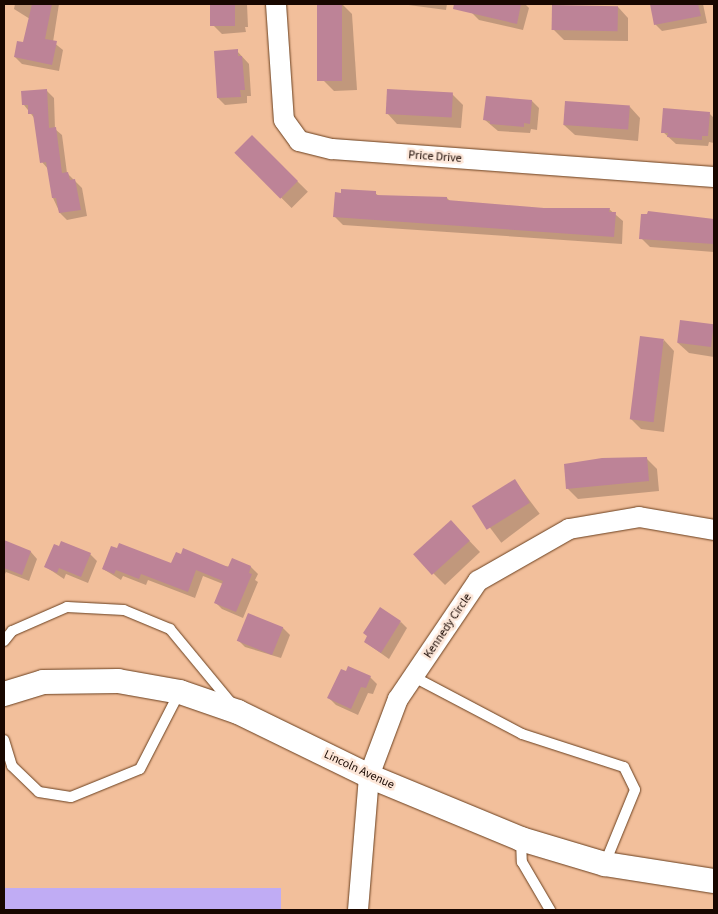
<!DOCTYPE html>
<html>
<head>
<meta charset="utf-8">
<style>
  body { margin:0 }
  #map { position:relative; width:718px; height:914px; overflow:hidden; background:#f2bf9b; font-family:"Source Sans 3",sans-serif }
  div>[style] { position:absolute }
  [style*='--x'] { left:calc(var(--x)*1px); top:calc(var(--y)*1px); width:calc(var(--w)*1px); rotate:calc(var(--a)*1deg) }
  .green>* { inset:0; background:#c0acf4; transform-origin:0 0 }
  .shadow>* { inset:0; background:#0003; transform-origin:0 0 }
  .building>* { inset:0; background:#bd8397; transform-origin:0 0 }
  .roads { filter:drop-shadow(0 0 1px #6a3f1e) drop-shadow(0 0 1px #6a3f1e) }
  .service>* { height:10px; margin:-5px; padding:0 5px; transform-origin:5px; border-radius:5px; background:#fff }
  .minor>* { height:20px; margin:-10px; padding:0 10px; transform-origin:10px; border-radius:10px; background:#fff }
  .tertiary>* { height:24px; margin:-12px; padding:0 12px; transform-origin:12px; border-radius:12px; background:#fff }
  span { translate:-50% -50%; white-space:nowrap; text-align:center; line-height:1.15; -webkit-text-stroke:5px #fde7d9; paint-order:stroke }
  .street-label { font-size:12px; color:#180700 }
  .frame { position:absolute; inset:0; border:5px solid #180700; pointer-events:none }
</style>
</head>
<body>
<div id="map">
  <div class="green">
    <i style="left:4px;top:888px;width:277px;height:22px"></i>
  </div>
  <div class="shadow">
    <i style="clip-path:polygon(15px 4px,59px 4px,53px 42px,63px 50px,59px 71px,22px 64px,15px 57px,24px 43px,30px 19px,14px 9px)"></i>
    <i style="clip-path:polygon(212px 4px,247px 4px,248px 27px,245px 27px,246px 32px,222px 34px,213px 25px)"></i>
    <i style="clip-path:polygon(342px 4px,352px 14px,357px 90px,334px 91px,324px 81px,319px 5px)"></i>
    <i style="clip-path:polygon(401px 4px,447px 4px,446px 10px)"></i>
    <i style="clip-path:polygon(474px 4px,525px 4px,529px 8px,523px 30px,479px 20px,472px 13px)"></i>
    <i style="clip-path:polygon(651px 4px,703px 4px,707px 23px,662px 31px,655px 24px)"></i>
    <i style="clip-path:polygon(618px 7px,628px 18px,628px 41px,564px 40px,553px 29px)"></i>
    <i style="clip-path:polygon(237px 51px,249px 64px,251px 96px,247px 96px,247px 103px,225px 105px,218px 98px)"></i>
    <i style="clip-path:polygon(47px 91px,54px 98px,55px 129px,62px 135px,67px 173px,82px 188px,87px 216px,67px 220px,60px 213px,53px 198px,48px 169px,42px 162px,35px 119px,24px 105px)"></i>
    <i style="clip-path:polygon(452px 94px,463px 105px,461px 128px,397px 124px,387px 113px)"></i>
    <i style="clip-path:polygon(532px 101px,539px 108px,537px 130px,531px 129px,530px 133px,498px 131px,485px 120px)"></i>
    <i style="clip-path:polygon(630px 107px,640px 118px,638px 141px,575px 135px,564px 125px)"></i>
    <i style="clip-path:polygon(709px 113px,714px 118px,714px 143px,709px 142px,708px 146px,676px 144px,663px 132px)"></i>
    <i style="left:252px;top:136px;width:79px;height:23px;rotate:45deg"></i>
    <i style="clip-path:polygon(375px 193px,379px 196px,447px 198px,451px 202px,544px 209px,609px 209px,623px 221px,622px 244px,343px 225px,335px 217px)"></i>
    <i style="clip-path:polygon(649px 212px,714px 220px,714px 252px,650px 247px,641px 238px)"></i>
    <i style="clip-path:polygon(681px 322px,714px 326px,714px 357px,689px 353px,678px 343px)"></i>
    <i style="clip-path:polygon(664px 340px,674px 351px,664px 432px,641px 429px,631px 419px)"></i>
    <i style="clip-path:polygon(646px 458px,657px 469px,659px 491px,578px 499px,567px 488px)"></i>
    <i style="left:515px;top:481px;width:41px;height:48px;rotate:53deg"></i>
    <i style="clip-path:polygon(461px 532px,480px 552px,445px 585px,415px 555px)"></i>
    <i style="clip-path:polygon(4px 541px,31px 552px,37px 559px,29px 581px,6px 572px,4px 576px)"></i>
    <i style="clip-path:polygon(90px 554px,97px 561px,88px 583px,66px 574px,64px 579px,46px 567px)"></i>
    <i style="clip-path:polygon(172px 565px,251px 567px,258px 574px,255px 580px,258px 582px,243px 618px,222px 609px,215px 602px,223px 584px,203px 576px,195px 598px,148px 580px,146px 585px,123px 576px,121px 580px,103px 569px)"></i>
    <i style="clip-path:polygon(248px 615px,283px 628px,290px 635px,281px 658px,245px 647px,238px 640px)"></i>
    <i style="clip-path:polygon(401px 622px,407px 628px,389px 659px,365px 642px)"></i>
    <i style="clip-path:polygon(370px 677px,377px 684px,373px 694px,368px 693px,358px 715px,336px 705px,329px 698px)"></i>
  </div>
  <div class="building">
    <i style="clip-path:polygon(32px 4px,52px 4px,45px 39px,57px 41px,52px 65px,14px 57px,17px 41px,23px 42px)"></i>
    <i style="left:210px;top:4px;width:25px;height:22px"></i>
    <i style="left:317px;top:4px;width:25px;height:77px"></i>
    <i style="clip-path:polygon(454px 4px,521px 4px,517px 24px,453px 9px)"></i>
    <i style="clip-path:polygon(650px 4px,698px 4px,701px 16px,654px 25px)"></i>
    <i style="left:552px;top:5px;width:66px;height:25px;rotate:1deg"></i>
    <i style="clip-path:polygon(238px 49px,238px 56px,242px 56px,245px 90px,240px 90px,241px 97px,217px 98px,214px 51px)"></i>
    <i style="clip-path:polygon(47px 89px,49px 128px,56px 127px,62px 173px,68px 172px,70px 180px,75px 179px,81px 210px,59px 213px,56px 198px,52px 198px,46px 162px,40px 163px,33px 114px,28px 114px,28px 105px,22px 105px,21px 91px)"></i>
    <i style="left:387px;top:89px;width:66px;height:25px;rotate:3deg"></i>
    <i style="clip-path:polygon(486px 96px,532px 100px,530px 124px,524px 123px,524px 127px,490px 124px,490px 121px,483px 120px)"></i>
    <i style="left:565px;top:101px;width:65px;height:24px;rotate:4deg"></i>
    <i style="clip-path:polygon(663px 108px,710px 112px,708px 136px,702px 136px,702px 140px,667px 137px,668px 133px,661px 133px)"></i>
    <i style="left:252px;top:135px;width:65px;height:25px;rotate:45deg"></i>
    <i style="clip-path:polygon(341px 189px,376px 191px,376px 195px,447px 197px,447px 200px,544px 208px,610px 208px,609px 212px,616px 212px,614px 237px,333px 217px,335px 192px,341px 193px)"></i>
    <i style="clip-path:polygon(648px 211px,714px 219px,714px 244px,639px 239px,641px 214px,647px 214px)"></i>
    <i style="left:680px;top:320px;width:34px;height:23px;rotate:7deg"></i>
    <i style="left:640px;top:336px;width:24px;height:84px;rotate:7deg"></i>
    <i style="clip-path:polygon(647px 457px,649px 481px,566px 489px,564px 464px,602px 458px)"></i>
    <i style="left:515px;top:479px;width:28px;height:51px;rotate:58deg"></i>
    <i style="left:451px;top:520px;width:28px;height:51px;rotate:48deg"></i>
    <i style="clip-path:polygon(4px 540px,31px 551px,22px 575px,4px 568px)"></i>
    <i style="clip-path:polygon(61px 541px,91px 553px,81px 577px,59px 568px,57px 573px,44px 567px,54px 544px,59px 546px)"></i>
    <i style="clip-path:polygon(119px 543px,171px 563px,176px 552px,181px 554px,183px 548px,228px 567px,232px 558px,251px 566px,249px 573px,252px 574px,236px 612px,214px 603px,223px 581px,196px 570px,188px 592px,141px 574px,139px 579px,116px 570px,114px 574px,102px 569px,111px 546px,117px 548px)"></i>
    <i style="clip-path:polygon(380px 607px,401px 621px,381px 653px,364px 642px,367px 636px,363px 633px)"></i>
    <i style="left:248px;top:613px;width:38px;height:30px;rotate:22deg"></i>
    <i style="clip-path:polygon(348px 666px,371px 676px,366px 688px,361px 687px,351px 709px,327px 698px,341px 669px,346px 671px)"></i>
  </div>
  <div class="roads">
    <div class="service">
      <i style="--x:4;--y:641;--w:13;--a:-51"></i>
      <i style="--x:12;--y:631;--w:60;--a:-23.6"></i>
      <i style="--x:67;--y:607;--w:57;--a:3"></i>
      <i style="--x:124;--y:610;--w:50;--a:22.4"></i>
      <i style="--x:170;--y:629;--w:97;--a:50.4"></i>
      <i style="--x:414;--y:677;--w:122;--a:27.8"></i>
      <i style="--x:522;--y:734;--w:107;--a:17.9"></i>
      <i style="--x:624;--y:767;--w:25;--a:64"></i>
      <i style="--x:635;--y:790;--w:79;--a:112.3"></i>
      <i style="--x:4;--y:740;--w:27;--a:73"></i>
      <i style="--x:12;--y:766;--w:37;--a:44"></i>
      <i style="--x:39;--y:792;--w:32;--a:9"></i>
      <i style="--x:71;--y:797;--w:74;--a:-22.1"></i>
      <i style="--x:140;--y:769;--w:85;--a:-62.8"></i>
      <i style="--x:521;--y:839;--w:23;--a:88"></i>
      <i style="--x:522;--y:862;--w:56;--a:59.7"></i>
    </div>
    <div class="minor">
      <i style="--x:276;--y:4;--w:116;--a:86.1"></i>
      <i style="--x:284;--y:120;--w:26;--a:54"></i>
      <i style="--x:299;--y:141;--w:34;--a:14"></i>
      <i style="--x:332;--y:149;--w:383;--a:4.2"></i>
      <i style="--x:358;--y:910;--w:134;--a:-85.3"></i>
      <i style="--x:369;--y:776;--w:82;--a:-69.4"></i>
      <i style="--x:398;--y:699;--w:143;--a:-55.9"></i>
      <i style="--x:478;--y:581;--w:105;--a:-29.7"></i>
      <i style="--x:569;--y:529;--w:71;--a:-9.7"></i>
      <i style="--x:639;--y:517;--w:76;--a:9.8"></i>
    </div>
    <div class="tertiary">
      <i style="--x:4;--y:694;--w:41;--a:-17.1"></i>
      <i style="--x:43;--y:682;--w:75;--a:-0.8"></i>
      <i style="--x:118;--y:681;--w:63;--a:10.1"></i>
      <i style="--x:180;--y:692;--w:61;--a:19"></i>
      <i style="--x:238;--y:712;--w:146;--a:26"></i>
      <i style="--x:369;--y:776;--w:165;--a:22.5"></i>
      <i style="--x:521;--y:839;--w:88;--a:16.6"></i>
      <i style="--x:605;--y:864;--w:110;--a:8.9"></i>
    </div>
  </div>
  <div class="street-label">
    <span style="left:435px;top:157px;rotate:4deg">Price Drive</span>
    <span style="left:448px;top:626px;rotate:-56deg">Kennedy Circle</span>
    <span style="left:359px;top:770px;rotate:25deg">Lincoln Avenue</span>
  </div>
  <div class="frame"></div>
</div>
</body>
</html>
